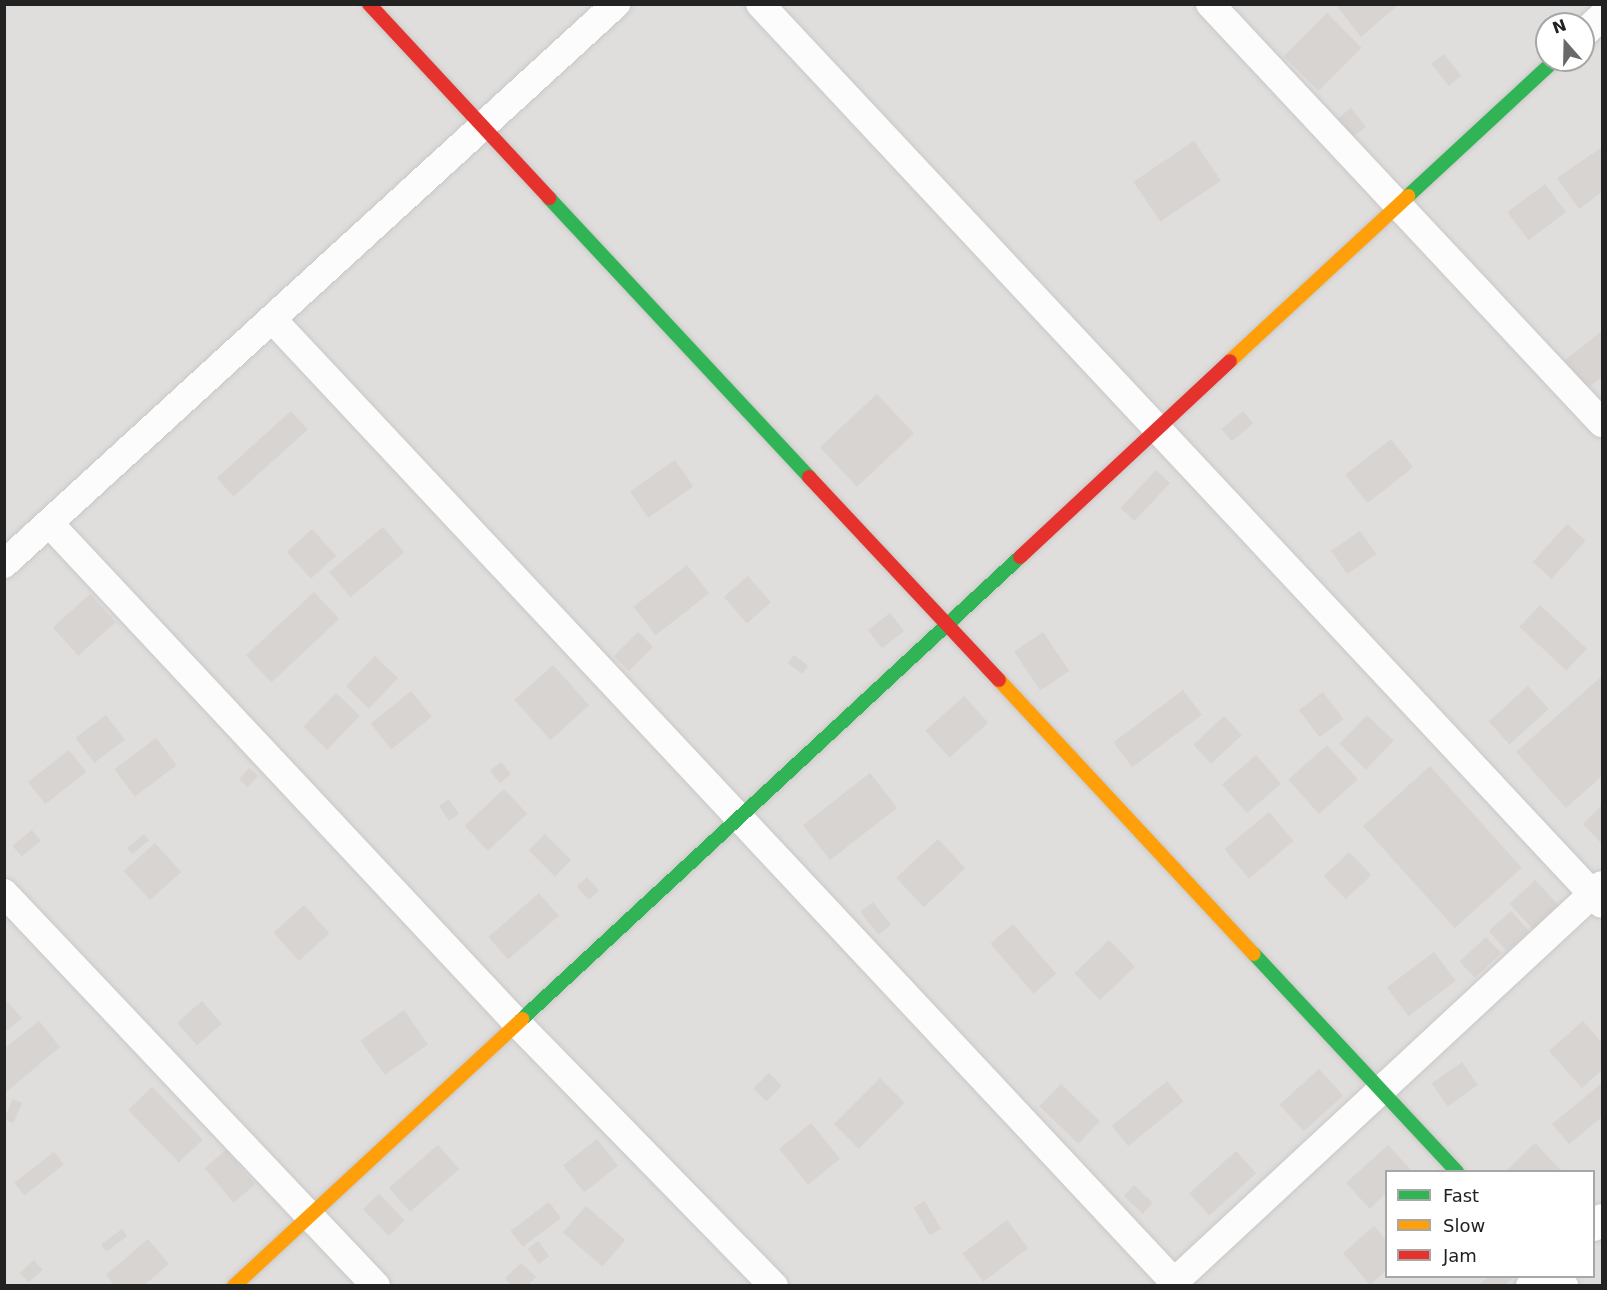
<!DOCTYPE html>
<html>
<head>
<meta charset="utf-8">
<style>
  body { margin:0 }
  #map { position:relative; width:1607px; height:1290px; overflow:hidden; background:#f0eeeb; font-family:"DejaVu Sans",sans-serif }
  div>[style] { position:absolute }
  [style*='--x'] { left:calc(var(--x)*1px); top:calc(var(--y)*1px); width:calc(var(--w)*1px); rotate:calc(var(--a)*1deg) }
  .residential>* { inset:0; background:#dfdedc }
  .building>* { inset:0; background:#d7d4d2; transform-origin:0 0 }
  .roads { filter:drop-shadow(0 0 2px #c9c8c7) drop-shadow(0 0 2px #c9c8c7) }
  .street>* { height:28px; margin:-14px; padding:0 14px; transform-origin:14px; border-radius:14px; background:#fdfcfc }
  .fast>* { height:14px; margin:-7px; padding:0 7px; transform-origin:7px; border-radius:7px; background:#30b455 }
  .slow>* { height:14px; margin:-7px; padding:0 7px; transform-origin:7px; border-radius:7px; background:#ff9f0a }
  .jam>* { height:14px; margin:-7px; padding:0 7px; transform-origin:7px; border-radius:7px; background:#e5322d }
  span { translate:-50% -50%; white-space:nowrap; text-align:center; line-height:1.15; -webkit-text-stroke:4.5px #fff; paint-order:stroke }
  .frame { position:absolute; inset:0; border:6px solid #222; pointer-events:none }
  .legend { position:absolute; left:1385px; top:1170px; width:210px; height:108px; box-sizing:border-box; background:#fff; border:2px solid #a7a7a7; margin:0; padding:8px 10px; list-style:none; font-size:18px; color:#222 }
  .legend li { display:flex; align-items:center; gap:12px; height:30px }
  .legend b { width:30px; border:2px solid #a7a7a7 }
  .north { position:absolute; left:1535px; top:12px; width:60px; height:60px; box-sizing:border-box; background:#fff; border:2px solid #a7a7a7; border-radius:50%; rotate:340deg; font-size:16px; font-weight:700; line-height:24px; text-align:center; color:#222 }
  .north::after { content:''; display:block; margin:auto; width:21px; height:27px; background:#6a6968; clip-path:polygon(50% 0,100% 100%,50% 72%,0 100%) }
</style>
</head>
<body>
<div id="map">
  <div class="residential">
    <i style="clip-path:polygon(evenodd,5px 5px,1602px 5px,1602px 1285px,5px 1285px,5px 5px,1547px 24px,1583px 24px,1583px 60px,1547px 60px,1547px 24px,5px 5px,1386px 1172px,1594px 1172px,1594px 1276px,1386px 1276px,1386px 1172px)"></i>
  </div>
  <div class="building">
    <i style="clip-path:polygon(1335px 4px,1399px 4px,1361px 37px)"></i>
    <i style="left:1327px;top:13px;width:49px;height:61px;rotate:45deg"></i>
    <i style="left:1444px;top:54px;width:28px;height:16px;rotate:52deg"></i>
    <i style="left:1351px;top:108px;width:24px;height:23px;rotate:52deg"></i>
    <i style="left:1194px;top:141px;width:48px;height:73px;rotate:56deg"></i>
    <i style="clip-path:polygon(1602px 147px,1602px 192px,1579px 209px,1557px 178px)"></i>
    <i style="left:1545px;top:184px;width:35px;height:47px;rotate:53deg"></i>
    <i style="clip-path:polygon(1602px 331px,1602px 377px,1586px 389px,1564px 361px)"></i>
    <i style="left:877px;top:394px;width:54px;height:78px;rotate:47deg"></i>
    <i style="left:291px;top:411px;width:25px;height:100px;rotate:48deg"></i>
    <i style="left:1243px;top:411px;width:16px;height:28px;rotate:50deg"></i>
    <i style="left:1391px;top:439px;width:36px;height:58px;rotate:52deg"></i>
    <i style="left:675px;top:460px;width:32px;height:55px;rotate:55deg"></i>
    <i style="left:1156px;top:470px;width:19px;height:52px;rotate:43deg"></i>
    <i style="left:1567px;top:524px;width:25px;height:51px;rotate:42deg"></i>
    <i style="left:383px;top:527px;width:33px;height:70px;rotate:50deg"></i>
    <i style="left:312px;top:529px;width:36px;height:34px;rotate:48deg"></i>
    <i style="left:1360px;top:531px;width:28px;height:35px;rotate:55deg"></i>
    <i style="left:687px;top:565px;width:36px;height:68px;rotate:52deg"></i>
    <i style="left:748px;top:576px;width:35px;height:32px;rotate:49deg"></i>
    <i style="left:314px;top:592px;width:37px;height:93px;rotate:47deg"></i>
    <i style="left:90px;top:594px;width:38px;height:50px;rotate:48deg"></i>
    <i style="left:1540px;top:605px;width:64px;height:30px;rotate:43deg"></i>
    <i style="left:890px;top:613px;width:23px;height:28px;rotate:52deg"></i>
    <i style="left:638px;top:632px;width:21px;height:34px;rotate:45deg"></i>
    <i style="left:1043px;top:632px;width:47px;height:35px;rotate:56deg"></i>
    <i style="left:794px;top:655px;width:18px;height:10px;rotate:38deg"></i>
    <i style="left:375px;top:656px;width:32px;height:42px;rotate:44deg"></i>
    <i style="left:553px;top:665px;width:54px;height:52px;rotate:48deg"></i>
    <i style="clip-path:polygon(1602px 676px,1602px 776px,1566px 808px,1516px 752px)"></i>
    <i style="left:1528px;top:686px;width:31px;height:53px;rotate:48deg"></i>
    <i style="left:1183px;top:690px;width:31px;height:87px;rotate:53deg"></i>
    <i style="left:411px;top:691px;width:33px;height:52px;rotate:51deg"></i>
    <i style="left:1323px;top:692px;width:34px;height:30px;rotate:53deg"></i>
    <i style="left:336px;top:693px;width:33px;height:47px;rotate:44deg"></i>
    <i style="left:964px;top:696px;width:36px;height:52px;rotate:48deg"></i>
    <i style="left:106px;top:715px;width:31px;height:38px;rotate:53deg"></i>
    <i style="left:1367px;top:715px;width:37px;height:40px;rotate:44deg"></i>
    <i style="left:1224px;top:716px;width:26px;height:42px;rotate:47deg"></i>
    <i style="left:156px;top:738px;width:34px;height:52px;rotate:53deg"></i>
    <i style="left:1327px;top:745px;width:46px;height:52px;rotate:48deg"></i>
    <i style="left:69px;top:750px;width:28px;height:52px;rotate:52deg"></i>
    <i style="left:1256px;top:755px;width:38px;height:45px;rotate:49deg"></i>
    <i style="left:501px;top:762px;width:16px;height:14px;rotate:52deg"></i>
    <i style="left:1430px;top:766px;width:137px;height:90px;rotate:48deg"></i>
    <i style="left:249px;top:768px;width:12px;height:15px;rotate:42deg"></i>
    <i style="left:870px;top:773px;width:44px;height:85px;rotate:52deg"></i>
    <i style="left:504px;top:789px;width:34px;height:54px;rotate:47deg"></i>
    <i style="left:449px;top:799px;width:18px;height:12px;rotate:56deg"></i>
    <i style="clip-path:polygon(1602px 805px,1602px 844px,1583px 824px)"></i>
    <i style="left:1269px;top:812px;width:38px;height:58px;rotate:50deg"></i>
    <i style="left:32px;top:830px;width:14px;height:25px;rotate:51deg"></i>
    <i style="left:144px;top:834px;width:8px;height:22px;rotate:50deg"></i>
    <i style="left:545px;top:834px;width:37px;height:23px;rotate:45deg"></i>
    <i style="left:938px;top:839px;width:40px;height:57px;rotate:47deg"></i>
    <i style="left:155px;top:843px;width:39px;height:42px;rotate:48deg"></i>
    <i style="left:1349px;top:852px;width:32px;height:35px;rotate:46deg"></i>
    <i style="left:587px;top:877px;width:18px;height:14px;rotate:47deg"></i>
    <i style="left:1535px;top:880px;width:34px;height:35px;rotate:47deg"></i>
    <i style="left:539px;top:893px;width:30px;height:67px;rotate:49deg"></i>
    <i style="left:873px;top:902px;width:29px;height:16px;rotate:52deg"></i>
    <i style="left:304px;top:905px;width:38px;height:41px;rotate:48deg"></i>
    <i style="left:1511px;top:911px;width:27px;height:30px;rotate:48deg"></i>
    <i style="left:1013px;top:924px;width:66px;height:30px;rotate:49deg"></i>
    <i style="left:1486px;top:937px;width:22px;height:36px;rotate:47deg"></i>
    <i style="left:1109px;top:940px;width:37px;height:48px;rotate:46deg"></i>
    <i style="left:1434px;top:952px;width:36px;height:59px;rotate:53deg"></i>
    <i style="clip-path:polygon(4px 998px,22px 1018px,4px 1033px)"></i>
    <i style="left:202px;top:1001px;width:30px;height:33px;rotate:49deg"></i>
    <i style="left:404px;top:1010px;width:42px;height:53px;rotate:55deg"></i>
    <i style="clip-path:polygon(39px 1021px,60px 1047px,6px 1092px,4px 1049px)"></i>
    <i style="clip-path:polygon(1583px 1021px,1602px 1043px,1602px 1070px,1582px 1088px,1549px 1051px)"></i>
    <i style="left:1462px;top:1062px;width:28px;height:37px;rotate:55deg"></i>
    <i style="left:1319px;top:1069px;width:36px;height:53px;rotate:48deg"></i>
    <i style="left:769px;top:1073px;width:18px;height:22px;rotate:45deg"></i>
    <i style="left:880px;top:1078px;width:35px;height:65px;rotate:45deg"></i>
    <i style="left:1167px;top:1081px;width:26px;height:71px;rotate:51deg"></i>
    <i style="clip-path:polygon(1602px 1083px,1602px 1117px,1569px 1144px,1552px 1124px)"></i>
    <i style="left:1061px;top:1084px;width:54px;height:31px;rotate:44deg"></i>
    <i style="left:152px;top:1087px;width:73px;height:33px;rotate:46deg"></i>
    <i style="left:13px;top:1099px;width:10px;height:22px;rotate:24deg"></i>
    <i style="left:811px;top:1123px;width:46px;height:41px;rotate:51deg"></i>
    <i style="left:597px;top:1139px;width:34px;height:43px;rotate:52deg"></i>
    <i style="clip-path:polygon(1535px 1143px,1563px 1172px,1505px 1172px)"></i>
    <i style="left:438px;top:1145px;width:32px;height:65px;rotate:49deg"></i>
    <i style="clip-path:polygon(1388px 1145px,1411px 1170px,1386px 1172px,1386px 1193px,1370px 1209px,1346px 1183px)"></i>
    <i style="left:226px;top:1150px;width:45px;height:28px;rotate:50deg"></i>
    <i style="left:1236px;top:1151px;width:30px;height:63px;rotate:48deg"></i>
    <i style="left:54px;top:1152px;width:16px;height:50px;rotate:52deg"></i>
    <i style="left:1134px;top:1185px;width:26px;height:15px;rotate:43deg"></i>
    <i style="left:379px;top:1194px;width:37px;height:22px;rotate:46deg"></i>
    <i style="left:925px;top:1201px;width:32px;height:13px;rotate:60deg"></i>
    <i style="left:549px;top:1202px;width:20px;height:48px;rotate:53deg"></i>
    <i style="left:586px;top:1206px;width:52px;height:35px;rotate:41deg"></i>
    <i style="left:1007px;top:1220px;width:35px;height:56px;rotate:53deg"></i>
    <i style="clip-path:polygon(1374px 1226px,1386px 1240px,1386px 1271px,1370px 1285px,1343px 1253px)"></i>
    <i style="left:122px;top:1229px;width:9px;height:26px;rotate:54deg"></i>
    <i style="clip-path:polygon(148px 1239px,169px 1264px,143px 1286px,115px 1286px,106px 1275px)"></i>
    <i style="left:538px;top:1241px;width:19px;height:13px;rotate:54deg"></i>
    <i style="left:34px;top:1260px;width:13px;height:19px;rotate:48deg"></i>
    <i style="clip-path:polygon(521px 1263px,536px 1277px,527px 1286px,512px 1286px,505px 1278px)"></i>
    <i style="clip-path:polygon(1489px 1276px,1514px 1276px,1504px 1286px,1478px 1286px)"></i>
  </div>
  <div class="roads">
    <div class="street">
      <i style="--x:760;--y:4;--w:1232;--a:46.91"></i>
      <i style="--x:1210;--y:4;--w:574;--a:46.91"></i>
      <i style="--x:1583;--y:34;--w:26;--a:-43"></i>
      <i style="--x:272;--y:319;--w:1325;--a:46.87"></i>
      <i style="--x:49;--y:523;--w:685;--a:46.89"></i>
      <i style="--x:517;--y:1023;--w:368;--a:45.7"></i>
      <i style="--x:4;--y:564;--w:830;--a:-42.46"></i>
      <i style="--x:4;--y:893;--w:541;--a:46.57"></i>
      <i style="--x:1594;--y:1227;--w:12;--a:-48"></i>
      <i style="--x:1556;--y:1276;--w:13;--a:51"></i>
      <i style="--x:1170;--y:1286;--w:589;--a:-42.87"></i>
      <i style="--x:1530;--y:1286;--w:14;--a:-45"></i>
    </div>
    <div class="fast">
      <i style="--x:1408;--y:196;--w:200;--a:-42.8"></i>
      <i style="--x:549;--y:198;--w:381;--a:47"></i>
      <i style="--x:1254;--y:954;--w:298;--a:47"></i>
      <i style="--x:522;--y:1019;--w:679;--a:-42.85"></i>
    </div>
    <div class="slow">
      <i style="--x:1230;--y:361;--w:243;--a:-42.8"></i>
      <i style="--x:999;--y:680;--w:374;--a:47.1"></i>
      <i style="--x:234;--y:1286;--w:393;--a:-42.8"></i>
    </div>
    <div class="jam">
      <i style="--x:369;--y:4;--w:265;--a:47.1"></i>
      <i style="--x:809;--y:477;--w:278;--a:46.9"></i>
      <i style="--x:1020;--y:557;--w:287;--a:-43"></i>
    </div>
  </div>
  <div class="frame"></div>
  <ul class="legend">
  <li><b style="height:8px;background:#30b455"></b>Fast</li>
  <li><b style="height:8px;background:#ff9f0a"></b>Slow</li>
  <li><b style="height:8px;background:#e5322d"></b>Jam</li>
  </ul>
  <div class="north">N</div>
</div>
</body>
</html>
